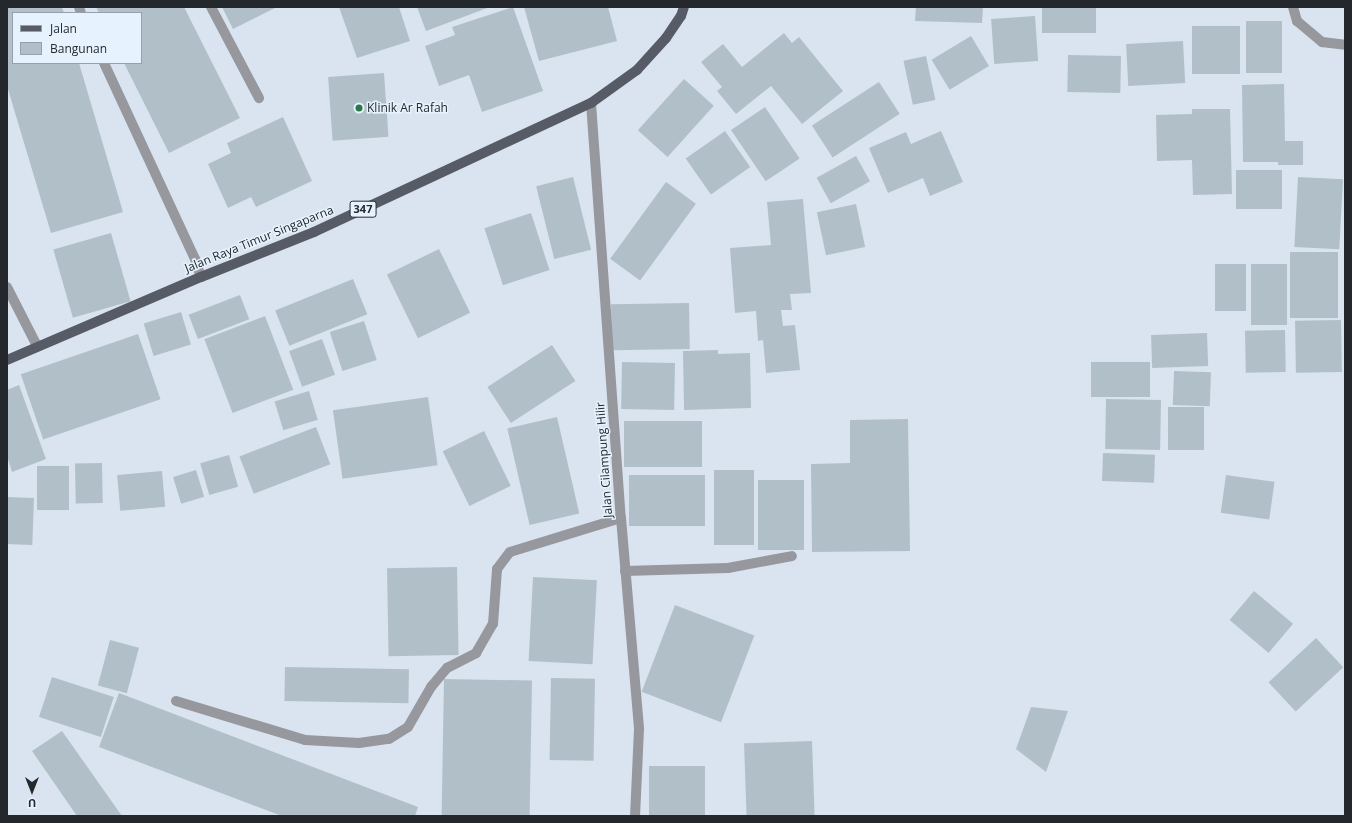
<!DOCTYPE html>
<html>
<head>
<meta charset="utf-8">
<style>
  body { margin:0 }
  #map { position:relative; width:1352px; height:823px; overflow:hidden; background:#d9e4f0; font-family:"Open Sans",sans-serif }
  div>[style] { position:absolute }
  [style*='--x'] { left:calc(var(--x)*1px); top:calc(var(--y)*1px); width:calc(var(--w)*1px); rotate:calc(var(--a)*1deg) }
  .building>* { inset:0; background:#b1c0c8; transform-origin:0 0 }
  .service>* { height:10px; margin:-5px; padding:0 5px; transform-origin:5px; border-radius:5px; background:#96989e }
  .minor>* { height:10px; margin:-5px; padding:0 5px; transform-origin:5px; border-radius:5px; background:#96989e }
  .primary>* { height:10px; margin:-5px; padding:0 5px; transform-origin:5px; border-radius:5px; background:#575b65 }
  .dots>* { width:11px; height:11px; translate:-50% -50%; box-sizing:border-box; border:2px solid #e6f2fd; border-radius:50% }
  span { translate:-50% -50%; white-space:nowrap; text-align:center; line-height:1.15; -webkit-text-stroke:3px #e6f2fd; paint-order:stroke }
  .shield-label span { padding:1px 3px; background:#e6f2fd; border:1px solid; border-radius:3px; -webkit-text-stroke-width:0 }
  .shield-label { font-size:11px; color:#24282c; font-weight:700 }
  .poi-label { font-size:12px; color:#24282c }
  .left { translate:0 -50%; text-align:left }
  .street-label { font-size:12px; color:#24282c }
  .frame { position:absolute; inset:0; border:8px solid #24282c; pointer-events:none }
  .legend { position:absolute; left:12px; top:12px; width:130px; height:52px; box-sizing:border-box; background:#e6f2fd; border:1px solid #98a1a9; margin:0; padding:5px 7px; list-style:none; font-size:12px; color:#24282c }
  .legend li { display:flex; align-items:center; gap:8px; height:20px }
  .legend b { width:20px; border:1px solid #98a1a9 }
  .north { position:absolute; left:12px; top:771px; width:40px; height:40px; -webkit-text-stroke:3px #e6f2fd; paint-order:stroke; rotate:180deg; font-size:11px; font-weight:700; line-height:16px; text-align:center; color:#24282c }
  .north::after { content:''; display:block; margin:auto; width:14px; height:18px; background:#24282c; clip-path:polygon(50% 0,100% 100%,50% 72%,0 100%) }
</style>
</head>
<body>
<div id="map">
  <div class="building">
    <i style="clip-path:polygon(7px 7px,62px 7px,64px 13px,13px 13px,13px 63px,79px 63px,123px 212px,51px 233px,7px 86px)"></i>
    <i style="clip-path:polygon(96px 7px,184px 7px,240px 118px,169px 153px,124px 63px,141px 63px,141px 13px,99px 13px)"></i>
    <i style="clip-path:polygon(222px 7px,277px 7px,233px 29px)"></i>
    <i style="clip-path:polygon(339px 7px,399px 7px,410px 41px,357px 58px)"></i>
    <i style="clip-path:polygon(417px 7px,490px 7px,426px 31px)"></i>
    <i style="clip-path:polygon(513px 7px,543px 91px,482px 112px,469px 75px,439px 86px,425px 46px,455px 35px,452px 27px)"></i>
    <i style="clip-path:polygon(524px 7px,608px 7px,617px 41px,539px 61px)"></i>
    <i style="clip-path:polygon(916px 7px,983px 7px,982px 23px,915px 21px)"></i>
    <i style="left:1042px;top:7px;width:54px;height:26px"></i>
    <i style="left:1035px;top:16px;width:45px;height:44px;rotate:86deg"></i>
    <i style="left:1246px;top:21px;width:36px;height:52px"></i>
    <i style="left:1192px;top:26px;width:48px;height:48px"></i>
    <i style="clip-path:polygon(784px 33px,792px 43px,799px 37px,843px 91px,802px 124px,771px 86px,736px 114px,717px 91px,722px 87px,701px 62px,723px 44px,742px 67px)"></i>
    <i style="left:971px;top:36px;width:35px;height:46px;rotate:59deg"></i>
    <i style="left:1183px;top:41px;width:42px;height:57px;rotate:87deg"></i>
    <i style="left:1068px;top:55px;width:53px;height:37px;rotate:1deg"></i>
    <i style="left:926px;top:56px;width:45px;height:23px;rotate:78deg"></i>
    <i style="left:384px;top:73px;width:64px;height:56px;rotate:86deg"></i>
    <i style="left:684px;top:79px;width:40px;height:69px;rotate:42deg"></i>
    <i style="left:879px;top:82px;width:38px;height:80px;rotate:57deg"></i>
    <i style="clip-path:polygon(1284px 84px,1285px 141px,1303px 141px,1303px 165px,1278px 165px,1278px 162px,1243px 162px,1242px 85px)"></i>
    <i style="left:765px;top:107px;width:62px;height:41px;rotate:56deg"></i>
    <i style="clip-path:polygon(1192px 109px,1230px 109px,1232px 194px,1193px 195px,1192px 160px,1157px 161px,1156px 115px,1192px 114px)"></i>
    <i style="clip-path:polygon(283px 117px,312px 181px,256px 207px,251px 197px,228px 208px,208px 164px,231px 153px,227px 143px)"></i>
    <i style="left:725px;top:131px;width:44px;height:48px;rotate:55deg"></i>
    <i style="clip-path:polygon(941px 131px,963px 182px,930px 196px,923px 178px,888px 193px,869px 148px,906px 132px,911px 144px)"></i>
    <i style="left:856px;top:156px;width:29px;height:45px;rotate:61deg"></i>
    <i style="left:1282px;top:170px;width:39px;height:46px;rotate:90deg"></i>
    <i style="left:573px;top:177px;width:75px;height:38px;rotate:76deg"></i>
    <i style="left:1298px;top:177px;width:45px;height:70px;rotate:3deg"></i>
    <i style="left:666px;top:182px;width:37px;height:95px;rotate:36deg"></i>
    <i style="clip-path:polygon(803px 199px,811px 293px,790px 294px,792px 310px,781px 310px,783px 326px,795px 325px,800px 370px,766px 373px,763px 340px,758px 341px,756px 311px,735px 313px,730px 248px,771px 245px,767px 202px)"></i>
    <i style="left:856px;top:204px;width:44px;height:40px;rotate:78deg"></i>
    <i style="left:531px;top:213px;width:60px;height:49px;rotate:72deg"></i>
    <i style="left:111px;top:233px;width:71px;height:60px;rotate:74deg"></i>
    <i style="left:439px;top:249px;width:71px;height:58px;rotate:64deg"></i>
    <i style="left:1290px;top:252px;width:48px;height:66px"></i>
    <i style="left:1215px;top:264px;width:31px;height:47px"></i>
    <i style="left:1287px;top:264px;width:61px;height:36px;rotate:90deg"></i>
    <i style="left:353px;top:279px;width:38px;height:84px;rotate:68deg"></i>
    <i style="left:240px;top:295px;width:26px;height:55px;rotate:69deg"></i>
    <i style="left:689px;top:303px;width:46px;height:78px;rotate:89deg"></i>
    <i style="left:181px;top:312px;width:34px;height:39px;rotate:73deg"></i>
    <i style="left:265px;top:316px;width:79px;height:65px;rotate:69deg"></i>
    <i style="left:1341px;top:320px;width:52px;height:46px;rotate:89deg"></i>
    <i style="left:364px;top:321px;width:41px;height:36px;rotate:72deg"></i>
    <i style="left:1285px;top:330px;width:42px;height:40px;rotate:89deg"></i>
    <i style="left:1207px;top:333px;width:33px;height:56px;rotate:88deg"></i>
    <i style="left:138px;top:334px;width:69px;height:124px;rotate:71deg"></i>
    <i style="left:322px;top:339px;width:38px;height:35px;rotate:70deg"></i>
    <i style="left:552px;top:345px;width:43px;height:77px;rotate:57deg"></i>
    <i style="clip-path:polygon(718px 350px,718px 354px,750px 353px,751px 408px,684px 410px,683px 351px)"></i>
    <i style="left:622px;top:362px;width:53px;height:47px;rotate:1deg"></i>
    <i style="left:1091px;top:362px;width:59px;height:35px"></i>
    <i style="left:1174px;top:371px;width:37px;height:34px;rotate:2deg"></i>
    <i style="clip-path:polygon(19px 385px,46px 459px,12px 472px,7px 456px,7px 390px)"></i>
    <i style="left:309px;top:391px;width:30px;height:36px;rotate:73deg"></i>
    <i style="left:428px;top:397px;width:69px;height:96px;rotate:82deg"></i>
    <i style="left:1106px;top:399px;width:55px;height:50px;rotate:1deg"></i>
    <i style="left:1168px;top:407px;width:36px;height:43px"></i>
    <i style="left:557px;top:417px;width:99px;height:51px;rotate:77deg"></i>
    <i style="clip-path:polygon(908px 419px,910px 551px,812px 552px,811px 464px,850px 463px,850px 420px)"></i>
    <i style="left:702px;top:421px;width:46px;height:78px;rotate:90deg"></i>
    <i style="left:316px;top:427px;width:40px;height:82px;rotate:69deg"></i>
    <i style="left:484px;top:431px;width:61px;height:46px;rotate:64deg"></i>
    <i style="left:1103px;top:453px;width:52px;height:28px;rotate:2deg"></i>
    <i style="left:229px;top:455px;width:33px;height:30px;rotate:74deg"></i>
    <i style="left:102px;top:463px;width:40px;height:27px;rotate:89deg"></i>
    <i style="left:37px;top:466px;width:32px;height:44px"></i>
    <i style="left:196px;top:470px;width:28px;height:24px;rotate:73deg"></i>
    <i style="left:714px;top:470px;width:40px;height:75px"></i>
    <i style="left:162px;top:471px;width:36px;height:45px;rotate:85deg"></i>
    <i style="left:629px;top:475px;width:76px;height:51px"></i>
    <i style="left:1226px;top:475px;width:49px;height:38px;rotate:8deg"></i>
    <i style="left:758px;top:480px;width:46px;height:70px"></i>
    <i style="left:7px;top:497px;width:27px;height:47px;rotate:2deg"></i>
    <i style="left:457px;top:567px;width:88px;height:70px;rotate:89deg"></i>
    <i style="left:533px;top:577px;width:64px;height:84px;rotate:3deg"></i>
    <i style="left:1254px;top:591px;width:51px;height:38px;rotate:40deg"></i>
    <i style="left:675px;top:605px;width:85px;height:93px;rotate:21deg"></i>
    <i style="left:1316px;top:638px;width:40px;height:65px;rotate:47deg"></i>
    <i style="left:110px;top:640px;width:30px;height:47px;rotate:15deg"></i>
    <i style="left:285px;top:667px;width:124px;height:34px;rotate:1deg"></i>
    <i style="left:52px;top:677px;width:65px;height:42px;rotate:18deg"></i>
    <i style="left:551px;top:678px;width:44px;height:82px;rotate:1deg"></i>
    <i style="left:444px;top:679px;width:88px;height:137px;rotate:1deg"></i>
    <i style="clip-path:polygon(119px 693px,418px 807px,415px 816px,282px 816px,99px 747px)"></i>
    <i style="clip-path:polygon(1031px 707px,1068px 711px,1046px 772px,1016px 749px)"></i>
    <i style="clip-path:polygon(62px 731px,122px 816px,77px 816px,32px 751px)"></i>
    <i style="left:812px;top:741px;width:75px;height:68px;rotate:88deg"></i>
    <i style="left:705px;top:766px;width:50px;height:56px;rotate:90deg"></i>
  </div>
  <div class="service">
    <i style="--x:79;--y:7;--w:6;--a:72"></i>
    <i style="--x:211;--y:7;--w:103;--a:62.2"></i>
    <i style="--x:104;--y:63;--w:216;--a:65.1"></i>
    <i style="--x:195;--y:259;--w:19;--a:72"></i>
  </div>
  <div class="minor">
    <i style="--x:1293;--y:7;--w:15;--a:74"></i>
    <i style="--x:1297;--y:21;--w:33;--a:40"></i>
    <i style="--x:1322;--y:42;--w:23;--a:7"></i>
    <i style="--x:591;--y:103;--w:416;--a:85.9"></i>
    <i style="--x:621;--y:518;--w:212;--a:85.1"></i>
    <i style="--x:639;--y:729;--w:87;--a:92.6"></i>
    <i style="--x:7;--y:287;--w:66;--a:63"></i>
    <i style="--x:625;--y:571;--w:103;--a:-1.7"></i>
    <i style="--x:728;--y:568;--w:65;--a:-10.6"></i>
    <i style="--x:176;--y:701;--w:135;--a:16.8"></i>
    <i style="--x:305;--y:740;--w:54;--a:3.2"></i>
    <i style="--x:359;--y:743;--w:30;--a:-8"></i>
    <i style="--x:389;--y:739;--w:22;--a:-32"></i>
    <i style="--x:408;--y:727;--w:46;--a:-60.1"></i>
    <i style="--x:431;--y:687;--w:25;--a:-50"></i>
    <i style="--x:447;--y:668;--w:33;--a:-27"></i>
    <i style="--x:476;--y:653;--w:34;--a:-60"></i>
    <i style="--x:493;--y:624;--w:55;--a:-85.8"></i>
    <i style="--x:497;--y:569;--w:21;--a:-53"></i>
    <i style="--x:510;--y:552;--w:116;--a:-17"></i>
  </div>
  <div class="primary">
    <i style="--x:7;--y:360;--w:211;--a:-23.2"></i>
    <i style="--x:201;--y:277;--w:122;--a:-21.7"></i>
    <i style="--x:314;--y:232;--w:306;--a:-25"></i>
    <i style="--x:591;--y:103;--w:57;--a:-35.7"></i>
    <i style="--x:637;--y:70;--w:43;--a:-47.8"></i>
    <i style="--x:666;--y:38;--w:27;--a:-56"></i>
    <i style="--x:681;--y:16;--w:9;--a:-72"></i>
  </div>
  <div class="dots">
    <i style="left:359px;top:108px;background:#2b7847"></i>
  </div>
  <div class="shield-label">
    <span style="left:363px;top:209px">347</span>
  </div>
  <div class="poi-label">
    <span class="left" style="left:367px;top:108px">Klinik Ar Rafah</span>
  </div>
  <div class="street-label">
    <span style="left:259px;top:239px;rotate:-22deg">Jalan Raya Timur Singaparna</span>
    <span style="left:604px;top:460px;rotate:-94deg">Jalan Cilampung Hilir</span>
  </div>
  <div class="frame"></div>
  <ul class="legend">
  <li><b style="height:5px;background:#575b65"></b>Jalan</li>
  <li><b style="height:11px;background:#b1c0c8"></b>Bangunan</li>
  </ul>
  <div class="north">U</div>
</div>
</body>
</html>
